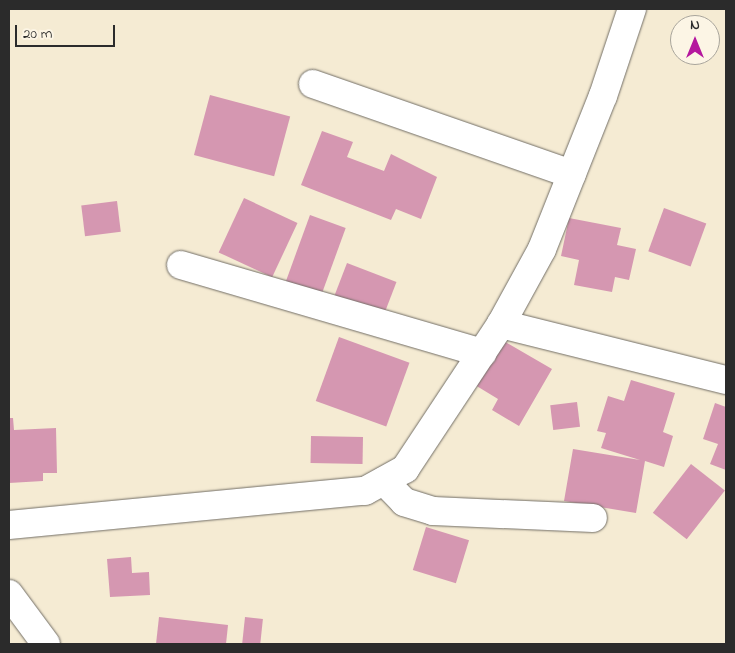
<!DOCTYPE html>
<html>
<head>
<meta charset="utf-8">
<style>
  body { margin:0 }
  #map { position:relative; width:735px; height:653px; overflow:hidden; background:#f5ebd3; font-family:"Indie Flower",sans-serif }
  div>[style] { position:absolute }
  [style*='--x'] { left:calc(var(--x)*1px); top:calc(var(--y)*1px); width:calc(var(--w)*1px); rotate:calc(var(--a)*1deg) }
  .building>* { inset:0; background:#d597b1; transform-origin:0 0 }
  .roads { filter:drop-shadow(0 0 1px #726e66) drop-shadow(0 0 1px #726e66) }
  .street>* { height:28px; margin:-14px; padding:0 14px; transform-origin:14px; border-radius:14px; background:#fff }
  span { translate:-50% -50%; white-space:nowrap; text-align:center; line-height:1.15; -webkit-text-stroke:4px #fcf5e5; paint-order:stroke }
  .frame { position:absolute; inset:0; border:10px solid #2b2b2b; pointer-events:none }
  .north { position:absolute; left:670px; top:15px; width:50px; height:50px; box-sizing:border-box; background:#fcf5e5; border:1px solid #a8a49b; border-radius:50%; rotate:0deg; font-size:14px; font-weight:700; line-height:20px; text-align:center; color:#2b2b2b }
  .north::after { content:''; display:block; margin:auto; width:18px; height:22px; background:#b5179e; clip-path:polygon(50% 0,100% 100%,50% 72%,0 100%) }
  .scale { position:absolute; left:15px; top:25px; width:100px; height:22px; box-sizing:border-box; border:2px solid #2b2b2b; border-top:0; padding-left:6px; font-size:15px; line-height:18px; white-space:nowrap; color:#2b2b2b; -webkit-text-stroke:4px #fcf5e5; paint-order:stroke }
</style>
</head>
<body>
<div id="map">
  <div class="building">
    <i style="left:210px;top:95px;width:83px;height:62px;rotate:15deg"></i>
    <i style="clip-path:polygon(322px 131px,353px 142px,347px 157px,384px 171px,391px 154px,437px 177px,421px 219px,396px 209px,391px 220px,301px 185px)"></i>
    <i style="left:244px;top:198px;width:59px;height:60px;rotate:25deg"></i>
    <i style="left:117px;top:201px;width:31px;height:36px;rotate:83deg"></i>
    <i style="left:664px;top:208px;width:45px;height:46px;rotate:20deg"></i>
    <i style="left:310px;top:215px;width:38px;height:72px;rotate:20deg"></i>
    <i style="clip-path:polygon(569px 218px,621px 228px,617px 245px,636px 249px,629px 280px,615px 277px,612px 292px,574px 285px,579px 260px,561px 256px)"></i>
    <i style="left:347px;top:263px;width:53px;height:41px;rotate:21deg"></i>
    <i style="left:339px;top:337px;width:75px;height:68px;rotate:20deg"></i>
    <i style="clip-path:polygon(502px 340px,552px 369px,519px 426px,492px 410px,498px 399px,475px 385px)"></i>
    <i style="clip-path:polygon(631px 380px,675px 393px,663px 432px,673px 436px,664px 467px,645px 461px,636px 513px,564px 501px,573px 449px,640px 460px,601px 448px,606px 433px,597px 431px,608px 396px,624px 401px)"></i>
    <i style="left:577px;top:402px;width:25px;height:27px;rotate:83deg"></i>
    <i style="clip-path:polygon(715px 403px,726px 407px,726px 470px,710px 464px,718px 444px,703px 439px)"></i>
    <i style="clip-path:polygon(9px 418px,13px 418px,14px 430px,56px 428px,57px 473px,43px 473px,43px 481px,9px 483px)"></i>
    <i style="left:311px;top:436px;width:52px;height:27px;rotate:1deg"></i>
    <i style="left:691px;top:464px;width:43px;height:62px;rotate:38deg"></i>
    <i style="left:426px;top:527px;width:45px;height:45px;rotate:17deg"></i>
    <i style="clip-path:polygon(131px 557px,132px 573px,149px 572px,150px 595px,110px 597px,107px 559px)"></i>
    <i style="clip-path:polygon(159px 617px,228px 625px,226px 644px,156px 644px)"></i>
    <i style="left:245px;top:617px;width:18px;height:27px;rotate:6deg"></i>
  </div>
  <div class="roads">
    <div class="street">
      <i style="--x:313;--y:84;--w:274;--a:19.2"></i>
      <i style="--x:181;--y:265;--w:314;--a:16.3"></i>
      <i style="--x:501;--y:324;--w:232;--a:14"></i>
      <i style="--x:384;--y:481;--w:29;--a:46"></i>
      <i style="--x:404;--y:502;--w:30;--a:17"></i>
      <i style="--x:433;--y:511;--w:160;--a:2.5"></i>
      <i style="--x:9;--y:525;--w:358;--a:-5.5"></i>
      <i style="--x:365;--y:491;--w:46;--a:-28.8"></i>
      <i style="--x:405;--y:469;--w:174;--a:-56.5"></i>
      <i style="--x:501;--y:324;--w:85;--a:-61.3"></i>
      <i style="--x:542;--y:249;--w:165;--a:-68.3"></i>
      <i style="--x:603;--y:96;--w:92;--a:-71.6"></i>
      <i style="--x:9;--y:594;--w:62;--a:53.5"></i>
    </div>
  </div>
  <div class="frame"></div>
  <div class="north">N</div>
  <div class="scale">20 m</div>
</div>
</body>
</html>
